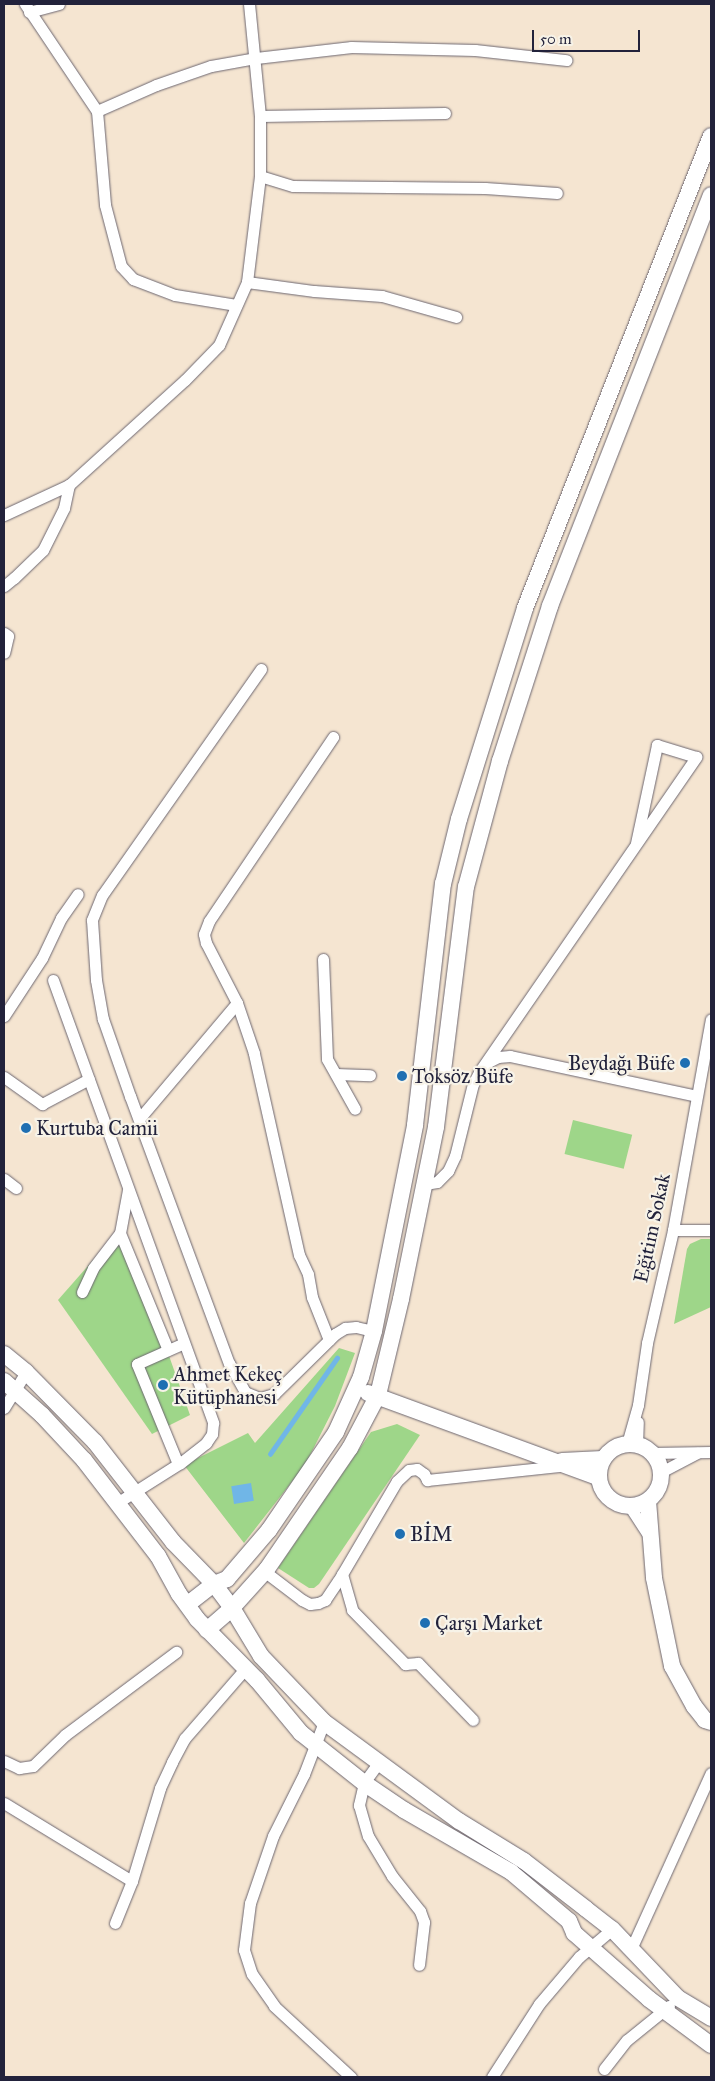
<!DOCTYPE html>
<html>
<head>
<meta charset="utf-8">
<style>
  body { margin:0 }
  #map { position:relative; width:715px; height:2081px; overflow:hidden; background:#f5e5d1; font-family:"IM FELL Great Primer",serif }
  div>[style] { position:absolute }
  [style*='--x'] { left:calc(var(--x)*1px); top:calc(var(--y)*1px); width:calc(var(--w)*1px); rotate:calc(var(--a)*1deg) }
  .green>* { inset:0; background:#9ed689; transform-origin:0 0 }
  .water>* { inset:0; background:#70b6e7; transform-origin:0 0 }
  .stream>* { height:4.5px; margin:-2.25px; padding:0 2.25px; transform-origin:2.25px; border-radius:2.25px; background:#70b6e7 }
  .roads { filter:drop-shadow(0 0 1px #6c6670) drop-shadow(0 0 1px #6c6670) }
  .street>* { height:11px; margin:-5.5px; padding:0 5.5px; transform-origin:5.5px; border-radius:5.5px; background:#fff }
  .secondary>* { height:16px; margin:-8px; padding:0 8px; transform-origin:8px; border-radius:8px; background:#fff }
  .secondary>.ring { margin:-8px; padding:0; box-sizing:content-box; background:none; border:16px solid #fff; border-radius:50% }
  .dots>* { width:14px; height:14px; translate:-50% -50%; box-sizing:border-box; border:2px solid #f7f3e8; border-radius:50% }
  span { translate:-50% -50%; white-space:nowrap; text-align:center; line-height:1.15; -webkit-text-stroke:4.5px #f7f3e8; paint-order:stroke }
  .poi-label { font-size:20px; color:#22223b }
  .right { translate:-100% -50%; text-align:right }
  .left { translate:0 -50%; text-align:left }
  .street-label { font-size:20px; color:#22223b }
  .frame { position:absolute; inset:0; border:5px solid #22223b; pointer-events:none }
  .scale { position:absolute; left:532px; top:30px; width:108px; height:22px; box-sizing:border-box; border:2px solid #22223b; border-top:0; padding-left:6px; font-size:15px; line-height:18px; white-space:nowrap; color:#22223b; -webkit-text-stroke:4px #f7f3e8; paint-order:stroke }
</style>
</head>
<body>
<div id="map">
  <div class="green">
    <i style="left:573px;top:1120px;width:61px;height:35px;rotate:14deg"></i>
    <i style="clip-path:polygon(123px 1226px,190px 1415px,152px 1434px,58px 1300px)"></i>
    <i style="clip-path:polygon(701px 1239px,711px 1239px,711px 1307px,674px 1324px,687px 1249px,690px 1244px)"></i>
    <i style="clip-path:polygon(339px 1348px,355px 1353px,335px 1406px,305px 1465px,244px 1543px,184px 1465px,248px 1433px,255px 1443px)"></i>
    <i style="clip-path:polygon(397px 1424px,420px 1435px,319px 1584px,314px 1588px,309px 1588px,278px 1568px,371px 1432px)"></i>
  </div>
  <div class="water">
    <i style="left:251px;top:1483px;width:18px;height:20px;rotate:81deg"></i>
  </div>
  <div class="stream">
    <i style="--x:270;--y:1454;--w:117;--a:-55.1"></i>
  </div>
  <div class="roads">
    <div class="street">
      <i style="--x:25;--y:4;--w:129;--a:56.1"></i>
      <i style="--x:97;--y:111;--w:94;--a:85.1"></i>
      <i style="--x:105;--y:205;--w:63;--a:75.3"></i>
      <i style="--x:121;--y:266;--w:18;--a:47"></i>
      <i style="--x:133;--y:279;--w:45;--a:20.9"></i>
      <i style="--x:175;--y:295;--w:62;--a:9.3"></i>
      <i style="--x:29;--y:12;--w:31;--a:-15"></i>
      <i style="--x:97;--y:111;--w:64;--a:-23.8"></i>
      <i style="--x:156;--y:85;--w:58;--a:-19.1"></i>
      <i style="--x:211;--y:66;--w:46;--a:-10.1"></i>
      <i style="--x:256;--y:58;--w:96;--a:-6.6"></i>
      <i style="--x:351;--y:47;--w:124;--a:1.4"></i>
      <i style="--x:475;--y:50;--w:92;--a:6.3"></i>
      <i style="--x:260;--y:116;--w:185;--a:-0.9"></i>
      <i style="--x:260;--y:176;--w:34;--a:17"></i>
      <i style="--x:293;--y:186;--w:192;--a:0.6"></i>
      <i style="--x:485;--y:188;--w:72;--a:4"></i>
      <i style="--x:247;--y:282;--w:68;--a:7.7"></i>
      <i style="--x:314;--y:291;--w:68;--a:4.2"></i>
      <i style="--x:382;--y:296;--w:77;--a:15.8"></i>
      <i style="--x:4;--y:515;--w:72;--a:-24.8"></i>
      <i style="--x:69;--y:485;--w:156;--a:-42.2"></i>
      <i style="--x:185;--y:380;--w:49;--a:-45.8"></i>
      <i style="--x:219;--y:345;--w:69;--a:-66"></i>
      <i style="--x:247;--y:282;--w:107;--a:-83"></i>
      <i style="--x:260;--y:176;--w:60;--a:-90"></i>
      <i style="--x:260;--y:116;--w:113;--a:-95.6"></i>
      <i style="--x:4;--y:586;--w:13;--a:-39"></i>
      <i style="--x:14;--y:578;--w:40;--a:-44"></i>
      <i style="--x:43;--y:550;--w:47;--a:-63.4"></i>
      <i style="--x:64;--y:508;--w:24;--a:-78"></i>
      <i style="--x:4;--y:633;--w:5;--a:37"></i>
      <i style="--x:8;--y:636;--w:17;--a:103"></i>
      <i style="--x:261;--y:669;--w:276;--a:125.1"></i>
      <i style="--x:102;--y:895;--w:27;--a:112"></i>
      <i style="--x:92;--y:920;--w:60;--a:86.2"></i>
      <i style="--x:96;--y:980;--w:40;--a:80"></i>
      <i style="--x:103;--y:1019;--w:82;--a:70.7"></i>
      <i style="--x:130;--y:1096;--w:285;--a:69.7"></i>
      <i style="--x:229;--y:1363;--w:33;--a:61"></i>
      <i style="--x:245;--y:1392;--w:16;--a:22"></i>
      <i style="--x:260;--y:1398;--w:15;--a:-16"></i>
      <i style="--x:274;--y:1394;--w:86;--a:-44.5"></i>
      <i style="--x:335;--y:1334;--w:12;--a:-31"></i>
      <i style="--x:345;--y:1328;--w:11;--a:-5"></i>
      <i style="--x:356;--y:1327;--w:18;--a:13"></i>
      <i style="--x:323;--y:959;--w:100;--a:87.7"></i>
      <i style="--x:327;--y:1059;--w:57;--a:60.8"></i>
      <i style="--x:53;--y:980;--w:471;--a:70.1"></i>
      <i style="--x:213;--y:1423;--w:11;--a:95"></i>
      <i style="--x:212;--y:1434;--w:11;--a:124"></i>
      <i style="--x:206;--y:1443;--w:33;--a:142"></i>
      <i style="--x:180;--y:1463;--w:75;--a:147.6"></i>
      <i style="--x:4;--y:1016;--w:69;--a:-56.8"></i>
      <i style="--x:42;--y:958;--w:44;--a:-64.6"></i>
      <i style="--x:61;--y:918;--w:29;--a:-55"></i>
      <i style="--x:479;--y:1072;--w:383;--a:-55.4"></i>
      <i style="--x:696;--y:757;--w:41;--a:-162.9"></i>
      <i style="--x:657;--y:745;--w:100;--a:102.1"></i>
      <i style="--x:336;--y:1074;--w:34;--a:2"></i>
      <i style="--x:4;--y:1077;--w:47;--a:35.4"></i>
      <i style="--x:42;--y:1104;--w:53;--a:-28"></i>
      <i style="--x:139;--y:1119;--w:152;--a:-49.8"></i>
      <i style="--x:4;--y:1179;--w:15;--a:37"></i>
      <i style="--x:425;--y:1184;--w:12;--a:-9"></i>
      <i style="--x:437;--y:1182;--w:16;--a:-45"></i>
      <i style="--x:448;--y:1171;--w:17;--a:-65"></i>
      <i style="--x:455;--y:1156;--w:74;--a:-76"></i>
      <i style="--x:473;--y:1084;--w:13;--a:-63"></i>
      <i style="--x:479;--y:1072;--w:13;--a:-48"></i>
      <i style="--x:488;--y:1062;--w:11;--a:-27"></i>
      <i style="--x:498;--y:1057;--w:12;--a:-5"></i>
      <i style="--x:510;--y:1056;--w:190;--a:12.1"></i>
      <i style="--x:673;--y:1230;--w:38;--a:0"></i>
      <i style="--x:120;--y:1233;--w:126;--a:67.7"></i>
      <i style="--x:82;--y:1292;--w:26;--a:-65"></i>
      <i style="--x:93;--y:1268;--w:44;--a:-52.4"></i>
      <i style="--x:120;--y:1233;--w:44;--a:-79.5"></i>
      <i style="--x:329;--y:1340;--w:46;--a:-111.6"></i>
      <i style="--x:312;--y:1297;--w:23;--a:-100"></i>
      <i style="--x:308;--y:1274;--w:21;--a:-115"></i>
      <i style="--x:299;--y:1255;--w:207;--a:-102.6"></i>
      <i style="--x:254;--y:1053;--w:53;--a:-108.8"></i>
      <i style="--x:237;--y:1003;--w:68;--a:-117.3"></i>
      <i style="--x:206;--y:943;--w:9;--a:-103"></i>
      <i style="--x:204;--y:934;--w:14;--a:-69"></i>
      <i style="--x:209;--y:921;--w:222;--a:-56"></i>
      <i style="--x:4;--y:1408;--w:42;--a:-58.6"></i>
      <i style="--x:627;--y:1444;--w:41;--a:-74.2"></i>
      <i style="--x:638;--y:1405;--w:63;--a:-81.7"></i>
      <i style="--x:647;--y:1343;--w:116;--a:-77"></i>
      <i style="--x:673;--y:1230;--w:214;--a:-79.8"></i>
      <i style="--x:637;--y:1445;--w:23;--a:-88"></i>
      <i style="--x:652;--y:1453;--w:59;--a:-1"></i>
      <i style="--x:178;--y:1464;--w:108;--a:-112.3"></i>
      <i style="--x:137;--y:1364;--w:51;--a:-24.1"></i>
      <i style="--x:661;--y:1472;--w:41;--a:-27.8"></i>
      <i style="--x:630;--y:1507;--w:37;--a:57"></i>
      <i style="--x:264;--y:1571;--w:48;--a:37.3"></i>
      <i style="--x:302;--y:1600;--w:9;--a:27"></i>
      <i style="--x:310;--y:1604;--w:8;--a:-7"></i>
      <i style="--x:318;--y:1603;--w:8;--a:-23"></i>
      <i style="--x:325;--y:1600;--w:23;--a:-56"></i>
      <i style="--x:338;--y:1581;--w:116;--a:-59.5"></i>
      <i style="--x:397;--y:1481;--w:16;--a:-43"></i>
      <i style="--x:409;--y:1470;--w:8;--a:-7"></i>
      <i style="--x:417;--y:1469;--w:9;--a:36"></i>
      <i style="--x:424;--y:1474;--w:7;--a:63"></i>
      <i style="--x:427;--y:1480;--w:135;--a:-6"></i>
      <i style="--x:342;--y:1574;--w:37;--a:74"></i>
      <i style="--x:352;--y:1610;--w:76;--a:45.5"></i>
      <i style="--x:405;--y:1664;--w:13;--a:-4"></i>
      <i style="--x:418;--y:1663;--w:79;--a:46"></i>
      <i style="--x:324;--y:1722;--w:56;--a:111"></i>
      <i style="--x:304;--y:1774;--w:69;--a:116.6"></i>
      <i style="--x:273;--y:1836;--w:71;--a:108.9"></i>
      <i style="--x:250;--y:1903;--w:47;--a:97.3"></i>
      <i style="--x:244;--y:1950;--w:25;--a:72"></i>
      <i style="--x:252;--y:1974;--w:39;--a:55"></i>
      <i style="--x:274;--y:2006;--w:105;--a:42.7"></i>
      <i style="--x:4;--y:1761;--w:17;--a:25"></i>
      <i style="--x:19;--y:1768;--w:14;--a:-8"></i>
      <i style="--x:33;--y:1766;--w:45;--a:-44.1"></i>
      <i style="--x:65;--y:1735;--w:139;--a:-36.8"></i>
      <i style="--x:379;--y:1762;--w:26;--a:126"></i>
      <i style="--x:364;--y:1783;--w:23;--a:103"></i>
      <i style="--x:359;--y:1805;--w:32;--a:74"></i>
      <i style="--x:368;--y:1836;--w:47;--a:59"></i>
      <i style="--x:392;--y:1876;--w:45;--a:51.3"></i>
      <i style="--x:420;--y:1911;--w:12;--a:70"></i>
      <i style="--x:424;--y:1922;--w:43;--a:96.6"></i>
      <i style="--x:4;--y:1803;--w:150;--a:31.4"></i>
      <i style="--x:115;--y:1923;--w:45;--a:-68"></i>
      <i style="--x:132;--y:1881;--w:97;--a:-73.2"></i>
      <i style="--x:160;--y:1788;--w:29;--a:-65"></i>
      <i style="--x:172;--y:1762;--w:27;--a:-62"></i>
      <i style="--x:185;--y:1738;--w:91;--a:-49"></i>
      <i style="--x:631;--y:1949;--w:193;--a:-65.6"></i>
      <i style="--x:604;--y:2069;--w:37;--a:-52"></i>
      <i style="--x:627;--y:2040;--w:54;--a:-39"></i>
      <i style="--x:492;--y:2077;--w:87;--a:-57.2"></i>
      <i style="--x:539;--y:2004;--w:62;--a:-49.6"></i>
      <i style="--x:579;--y:1957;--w:43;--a:-40.3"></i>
    </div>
    <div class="secondary">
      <i style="--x:4;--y:1354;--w:28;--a:39"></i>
      <i style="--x:26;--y:1372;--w:98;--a:45.4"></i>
      <i style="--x:95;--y:1442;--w:127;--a:52"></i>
      <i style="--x:173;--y:1542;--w:59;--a:45.7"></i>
      <i style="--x:214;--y:1584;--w:30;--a:53"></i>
      <i style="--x:232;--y:1608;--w:56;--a:58.9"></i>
      <i style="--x:261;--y:1656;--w:91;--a:46.3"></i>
      <i style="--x:324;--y:1722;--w:167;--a:36.3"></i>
      <i style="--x:459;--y:1821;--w:76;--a:31.6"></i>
      <i style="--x:524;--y:1861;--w:78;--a:37.7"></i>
      <i style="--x:586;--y:1909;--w:33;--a:38"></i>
      <i style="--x:612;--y:1929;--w:95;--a:46.3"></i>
      <i style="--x:678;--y:1998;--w:39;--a:31"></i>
      <i style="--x:4;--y:1381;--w:51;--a:41.8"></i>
      <i style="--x:42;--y:1415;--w:62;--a:47"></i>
      <i style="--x:84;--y:1460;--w:121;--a:52.4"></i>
      <i style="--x:158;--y:1556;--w:43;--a:61.1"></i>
      <i style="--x:179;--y:1594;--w:31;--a:54"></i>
      <i style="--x:197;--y:1619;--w:86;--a:45.5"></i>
      <i style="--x:257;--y:1680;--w:69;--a:50.3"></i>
      <i style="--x:301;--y:1733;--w:80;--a:38.4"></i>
      <i style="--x:364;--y:1783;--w:48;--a:34"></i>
      <i style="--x:404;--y:1810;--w:124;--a:30.1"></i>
      <i style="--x:511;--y:1872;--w:76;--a:40.2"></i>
      <i style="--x:569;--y:1921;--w:13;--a:67"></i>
      <i style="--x:574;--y:1933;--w:100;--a:41.3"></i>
      <i style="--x:649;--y:1999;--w:77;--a:36.6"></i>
      <i style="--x:368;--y:1393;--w:245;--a:20.1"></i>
      <i class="ring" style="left:599px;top:1444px;width:46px;height:46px"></i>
      <i style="--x:562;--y:1461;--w:41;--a:-2.8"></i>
      <i style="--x:648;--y:1501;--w:77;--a:85.5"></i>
      <i style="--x:654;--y:1578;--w:90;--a:78.4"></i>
      <i style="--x:672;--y:1666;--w:46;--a:61.2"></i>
      <i style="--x:694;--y:1706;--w:18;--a:52"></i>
      <i style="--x:705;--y:1720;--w:6;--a:18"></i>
      <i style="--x:188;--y:1604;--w:33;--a:-38"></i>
      <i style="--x:214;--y:1584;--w:14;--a:-21"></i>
      <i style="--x:227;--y:1579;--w:65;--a:-49.4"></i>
      <i style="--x:269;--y:1530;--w:119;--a:-55.6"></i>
      <i style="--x:336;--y:1432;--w:60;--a:-65.6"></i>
      <i style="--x:361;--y:1377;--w:48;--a:-74.2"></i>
      <i style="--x:374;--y:1331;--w:210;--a:-78.7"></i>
      <i style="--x:415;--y:1125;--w:243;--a:-83.4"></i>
      <i style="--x:443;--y:884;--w:67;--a:-76.2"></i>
      <i style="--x:459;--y:819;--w:221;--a:-72.6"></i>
      <i style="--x:525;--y:608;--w:507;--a:-68.49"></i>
      <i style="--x:207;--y:1630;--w:33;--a:-41"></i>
      <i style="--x:232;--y:1608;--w:52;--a:-48.1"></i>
      <i style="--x:267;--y:1569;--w:147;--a:-55.6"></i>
      <i style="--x:350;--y:1448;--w:60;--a:-62.2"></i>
      <i style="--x:378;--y:1395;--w:99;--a:-76.5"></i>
      <i style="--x:401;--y:1299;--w:176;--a:-78.5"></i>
      <i style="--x:436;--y:1127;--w:242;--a:-82.9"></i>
      <i style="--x:466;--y:887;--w:131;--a:-74.9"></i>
      <i style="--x:500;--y:761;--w:163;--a:-72.1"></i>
      <i style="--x:550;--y:606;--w:441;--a:-68.6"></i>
    </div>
  </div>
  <div class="dots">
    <i style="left:685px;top:1063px;background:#1f6fb2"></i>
    <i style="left:402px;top:1076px;background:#1f6fb2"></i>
    <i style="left:26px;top:1128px;background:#1f6fb2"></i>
    <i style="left:163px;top:1385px;background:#1f6fb2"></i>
    <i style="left:400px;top:1534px;background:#1f6fb2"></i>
    <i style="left:425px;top:1623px;background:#1f6fb2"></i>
  </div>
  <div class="poi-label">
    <span class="right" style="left:675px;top:1063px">Beydağı Büfe</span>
    <span class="left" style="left:412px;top:1076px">Toksöz Büfe</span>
    <span class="left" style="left:36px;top:1128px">Kurtuba Camii</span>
    <span class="left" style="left:173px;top:1386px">Ahmet Kekeç<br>Kütüphanesi</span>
    <span class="left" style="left:410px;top:1534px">BİM</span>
    <span class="left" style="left:435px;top:1623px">Çarşı Market</span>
  </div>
  <div class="street-label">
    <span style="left:652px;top:1228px;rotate:-78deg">Eğitim Sokak</span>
  </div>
  <div class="frame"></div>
  <div class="scale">50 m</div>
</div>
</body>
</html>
